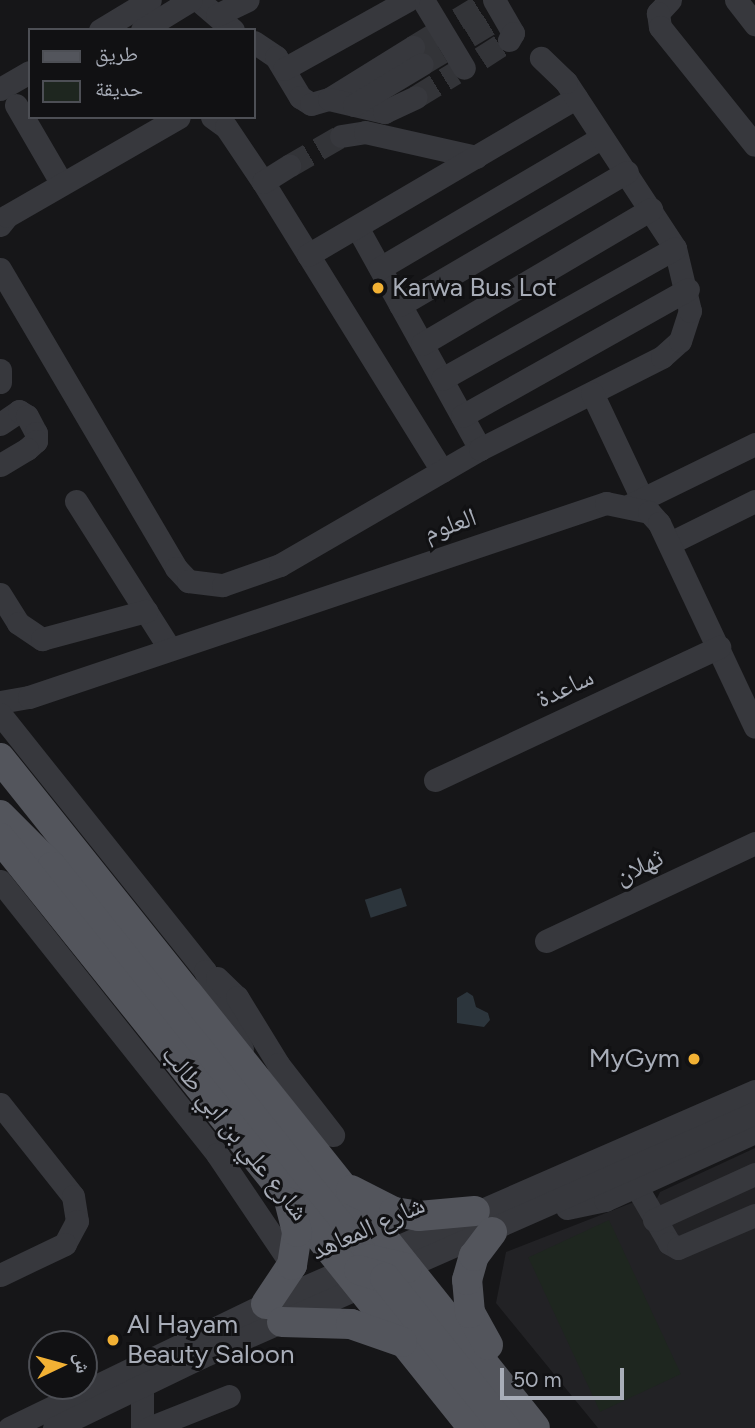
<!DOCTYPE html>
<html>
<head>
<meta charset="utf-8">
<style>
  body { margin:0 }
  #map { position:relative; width:755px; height:1428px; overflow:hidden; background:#161618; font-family:Figtree,"Noto Naskh Arabic",sans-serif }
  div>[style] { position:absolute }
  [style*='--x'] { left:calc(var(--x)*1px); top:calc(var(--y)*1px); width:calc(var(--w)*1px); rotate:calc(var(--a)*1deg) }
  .built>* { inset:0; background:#222225 }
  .green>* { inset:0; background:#1e261f; transform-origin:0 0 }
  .water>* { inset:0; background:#2c353c; transform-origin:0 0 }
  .minor-tunnel>* { height:23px; margin-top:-11.5px; transform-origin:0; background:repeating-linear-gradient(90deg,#333438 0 23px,transparent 0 34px) }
  .minor>* { height:23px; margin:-11.5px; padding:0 11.5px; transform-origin:11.5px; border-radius:11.5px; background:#37383d }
  .major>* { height:30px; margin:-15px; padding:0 15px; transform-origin:15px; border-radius:15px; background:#53555c }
  .dots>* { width:19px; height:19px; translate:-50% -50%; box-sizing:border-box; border:4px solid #111113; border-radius:50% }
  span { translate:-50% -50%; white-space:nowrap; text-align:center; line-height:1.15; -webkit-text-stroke:6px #111113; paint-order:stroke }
  .poi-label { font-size:26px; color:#a8adb8 }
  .left { translate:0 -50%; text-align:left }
  .right { translate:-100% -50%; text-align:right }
  .street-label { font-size:26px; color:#a8adb8 }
  .legend { position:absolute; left:28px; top:28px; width:228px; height:91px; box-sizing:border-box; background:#111113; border:2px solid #4d4f55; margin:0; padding:9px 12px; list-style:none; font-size:21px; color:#a8adb8 }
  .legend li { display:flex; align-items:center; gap:14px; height:35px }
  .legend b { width:35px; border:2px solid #4d4f55 }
  .north { position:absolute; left:28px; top:1330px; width:70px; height:70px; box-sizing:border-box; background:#111113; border:2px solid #4d4f55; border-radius:50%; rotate:85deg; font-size:19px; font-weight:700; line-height:28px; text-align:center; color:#a8adb8 }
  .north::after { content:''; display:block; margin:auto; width:24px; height:32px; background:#f2b134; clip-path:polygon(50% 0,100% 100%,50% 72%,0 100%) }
  .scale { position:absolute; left:500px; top:1368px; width:124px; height:32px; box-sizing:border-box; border:4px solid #a8adb8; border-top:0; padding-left:9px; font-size:21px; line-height:24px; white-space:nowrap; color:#a8adb8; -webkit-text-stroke:5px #111113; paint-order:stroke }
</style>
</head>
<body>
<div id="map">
  <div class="built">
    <i style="clip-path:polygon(755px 1148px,755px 1428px,598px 1428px,496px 1303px,506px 1252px,634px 1202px,654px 1205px,660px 1192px)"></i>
  </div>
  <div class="green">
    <i style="left:609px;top:1220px;width:170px;height:89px;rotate:65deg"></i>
  </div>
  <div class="water">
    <i style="left:401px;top:888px;width:19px;height:38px;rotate:72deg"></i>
    <i style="clip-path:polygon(467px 992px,473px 996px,476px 1007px,488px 1013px,490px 1020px,484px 1027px,457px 1023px,457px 998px)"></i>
  </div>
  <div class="minor-tunnel">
    <i style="--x:458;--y:19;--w:33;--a:-31"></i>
    <i style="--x:469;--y:36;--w:33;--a:-31"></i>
    <i style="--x:413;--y:47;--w:23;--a:-31"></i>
    <i style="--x:481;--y:58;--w:33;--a:-33"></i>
    <i style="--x:422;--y:64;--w:23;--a:-31"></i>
    <i style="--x:416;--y:97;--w:46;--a:-31.6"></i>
    <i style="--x:289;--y:166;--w:60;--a:-30"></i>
  </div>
  <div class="minor">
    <i style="--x:198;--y:0;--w:46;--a:40.6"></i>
    <i style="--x:423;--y:0;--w:79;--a:58.9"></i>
    <i style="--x:494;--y:0;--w:38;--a:60"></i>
    <i style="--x:513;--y:33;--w:8;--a:120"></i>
    <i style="--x:670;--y:0;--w:18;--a:133"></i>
    <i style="--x:658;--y:13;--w:14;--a:82"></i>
    <i style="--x:660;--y:27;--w:151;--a:51.2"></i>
    <i style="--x:736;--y:0;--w:31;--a:52"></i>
    <i style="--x:217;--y:15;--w:34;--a:-26"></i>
    <i style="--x:100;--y:30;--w:58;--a:-31"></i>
    <i style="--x:142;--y:30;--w:57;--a:-31.5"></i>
    <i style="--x:254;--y:42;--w:27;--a:34"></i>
    <i style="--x:276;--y:57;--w:47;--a:59"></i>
    <i style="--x:300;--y:97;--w:13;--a:32"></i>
    <i style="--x:311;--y:104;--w:19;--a:-16"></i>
    <i style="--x:329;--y:99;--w:99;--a:-31.8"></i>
    <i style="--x:284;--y:69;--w:142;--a:-29.1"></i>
    <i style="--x:0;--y:89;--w:34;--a:-30"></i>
    <i style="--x:329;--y:99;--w:57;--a:13.3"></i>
    <i style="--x:384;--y:112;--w:35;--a:-25"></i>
    <i style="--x:16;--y:105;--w:91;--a:59.8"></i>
    <i style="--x:354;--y:105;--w:79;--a:-31.1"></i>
    <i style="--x:212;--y:117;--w:17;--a:36"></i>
    <i style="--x:226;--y:127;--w:66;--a:56.1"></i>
    <i style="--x:263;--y:182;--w:340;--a:58.2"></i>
    <i style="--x:341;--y:136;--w:24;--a:-9"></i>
    <i style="--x:365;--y:132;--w:114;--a:12.7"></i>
    <i style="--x:263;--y:182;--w:31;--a:-32"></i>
    <i style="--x:0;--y:225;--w:11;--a:-52"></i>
    <i style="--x:7;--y:216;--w:198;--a:-29.9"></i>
    <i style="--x:357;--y:227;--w:254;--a:61"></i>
    <i style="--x:308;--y:255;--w:311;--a:-30.4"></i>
    <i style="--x:380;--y:268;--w:256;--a:-30.5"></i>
    <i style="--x:0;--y:269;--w:347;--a:59.5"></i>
    <i style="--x:176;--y:568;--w:18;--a:47"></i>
    <i style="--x:188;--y:581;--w:35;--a:7"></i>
    <i style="--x:223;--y:585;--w:60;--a:-19.3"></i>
    <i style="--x:280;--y:565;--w:231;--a:-30.1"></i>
    <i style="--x:480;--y:449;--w:204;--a:-26.8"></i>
    <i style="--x:662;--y:357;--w:24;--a:-42"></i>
    <i style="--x:680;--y:341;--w:32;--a:-72"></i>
    <i style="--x:690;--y:311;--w:65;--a:-103.4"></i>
    <i style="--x:675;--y:248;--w:199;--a:-123.3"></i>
    <i style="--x:566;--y:82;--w:35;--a:-136"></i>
    <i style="--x:400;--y:305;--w:263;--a:-30.4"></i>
    <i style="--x:422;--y:344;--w:266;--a:-30.5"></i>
    <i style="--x:0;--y:370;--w:12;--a:90"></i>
    <i style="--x:442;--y:379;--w:267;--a:-29.3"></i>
    <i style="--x:592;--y:393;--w:117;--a:64.7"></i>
    <i style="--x:462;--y:416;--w:259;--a:-29.3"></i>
    <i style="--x:0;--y:424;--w:23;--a:-34"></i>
    <i style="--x:19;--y:411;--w:9;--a:32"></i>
    <i style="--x:27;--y:416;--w:19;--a:62"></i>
    <i style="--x:36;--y:433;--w:8;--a:90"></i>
    <i style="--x:36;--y:441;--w:12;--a:138"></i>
    <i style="--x:27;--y:449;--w:31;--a:149"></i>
    <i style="--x:76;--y:501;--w:175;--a:57.6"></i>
    <i style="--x:630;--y:505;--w:139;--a:-26"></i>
    <i style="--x:670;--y:543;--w:95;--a:-26.3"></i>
    <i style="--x:0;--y:594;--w:34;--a:58"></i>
    <i style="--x:18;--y:623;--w:29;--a:34"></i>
    <i style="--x:42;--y:639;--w:108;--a:-15.1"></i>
    <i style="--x:0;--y:702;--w:29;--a:-10"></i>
    <i style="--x:29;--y:697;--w:609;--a:-18.58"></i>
    <i style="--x:606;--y:503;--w:44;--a:11.8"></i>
    <i style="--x:649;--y:512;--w:15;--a:48"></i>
    <i style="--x:659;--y:523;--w:225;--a:64.8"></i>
    <i style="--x:0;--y:714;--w:329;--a:51.4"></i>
    <i style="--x:205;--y:971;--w:86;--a:64.6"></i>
    <i style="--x:435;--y:780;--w:314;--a:-25.1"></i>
    <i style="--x:0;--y:881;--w:349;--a:51.5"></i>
    <i style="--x:217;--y:1154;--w:134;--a:56"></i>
    <i style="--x:546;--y:941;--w:231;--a:-25.1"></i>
    <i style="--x:217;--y:978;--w:28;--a:44"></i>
    <i style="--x:237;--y:997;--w:79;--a:58.5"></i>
    <i style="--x:278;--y:1064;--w:90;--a:52.2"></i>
    <i style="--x:0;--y:1104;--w:117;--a:51.6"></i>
    <i style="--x:73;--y:1196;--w:25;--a:81"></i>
    <i style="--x:77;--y:1221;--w:26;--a:118"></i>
    <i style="--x:65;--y:1244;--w:72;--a:154.5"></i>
    <i style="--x:636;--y:1186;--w:66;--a:59.9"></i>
    <i style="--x:669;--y:1243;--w:10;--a:29"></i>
    <i style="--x:678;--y:1248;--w:84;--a:-23.2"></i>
    <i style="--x:567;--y:1208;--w:39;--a:-12"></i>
    <i style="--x:605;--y:1200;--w:165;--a:-24.4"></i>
    <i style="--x:654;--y:1220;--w:111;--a:-24.5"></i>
    <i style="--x:142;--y:1386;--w:42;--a:90"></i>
    <i style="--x:9;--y:1428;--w:285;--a:-25.8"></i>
    <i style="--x:266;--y:1304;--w:533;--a:-23.54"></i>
    <i style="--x:54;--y:1428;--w:163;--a:-25.8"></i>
    <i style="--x:201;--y:1357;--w:605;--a:-23.77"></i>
    <i style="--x:149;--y:1428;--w:86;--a:-21.8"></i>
  </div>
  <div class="major">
    <i style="--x:0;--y:758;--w:857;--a:51.39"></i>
    <i style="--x:0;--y:815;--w:74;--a:45"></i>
    <i style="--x:52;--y:867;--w:503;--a:51.22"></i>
    <i style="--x:367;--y:1259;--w:41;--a:12.7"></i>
    <i style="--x:0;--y:838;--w:756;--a:51.28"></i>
    <i style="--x:351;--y:1190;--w:48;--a:27.1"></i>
    <i style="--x:394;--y:1212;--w:25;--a:9"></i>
    <i style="--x:419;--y:1216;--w:56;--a:-5.1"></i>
    <i style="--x:359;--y:1270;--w:27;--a:17"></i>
    <i style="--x:385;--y:1278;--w:192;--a:51.3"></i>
    <i style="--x:266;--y:1304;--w:47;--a:-56.3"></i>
    <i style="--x:292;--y:1265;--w:33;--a:-81"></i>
    <i style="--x:297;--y:1232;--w:30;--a:-104"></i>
    <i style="--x:282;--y:1322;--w:69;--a:1.7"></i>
    <i style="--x:351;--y:1324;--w:54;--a:19.4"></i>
    <i style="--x:488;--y:1345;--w:37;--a:-119"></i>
    <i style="--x:470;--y:1313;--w:33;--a:-95"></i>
    <i style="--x:467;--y:1280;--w:25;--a:-74"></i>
    <i style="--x:474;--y:1256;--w:30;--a:-53"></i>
  </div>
  <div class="dots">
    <i style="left:378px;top:288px;background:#f2b134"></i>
    <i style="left:694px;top:1059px;background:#f2b134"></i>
    <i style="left:113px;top:1340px;background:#f2b134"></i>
  </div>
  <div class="poi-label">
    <span class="left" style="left:392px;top:288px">Karwa Bus Lot</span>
    <span class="right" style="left:680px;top:1059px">MyGym</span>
    <span class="left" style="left:127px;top:1340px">Al Hayam<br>Beauty Saloon</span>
  </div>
  <div class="street-label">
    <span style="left:450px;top:525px;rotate:-19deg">العلوم</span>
    <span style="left:565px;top:688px;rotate:-25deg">ساعدة</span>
    <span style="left:639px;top:867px;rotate:-25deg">ثهلان</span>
    <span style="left:235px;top:1133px;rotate:51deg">شارع علي بن ابي طالب</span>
    <span style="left:368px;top:1228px;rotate:-24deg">شارع المعاهد</span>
  </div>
  <ul class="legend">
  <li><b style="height:9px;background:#53555c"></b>طريق</li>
  <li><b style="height:19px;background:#1e261f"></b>حديقة</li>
  </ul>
  <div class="north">ش</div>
  <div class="scale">50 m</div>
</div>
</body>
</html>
